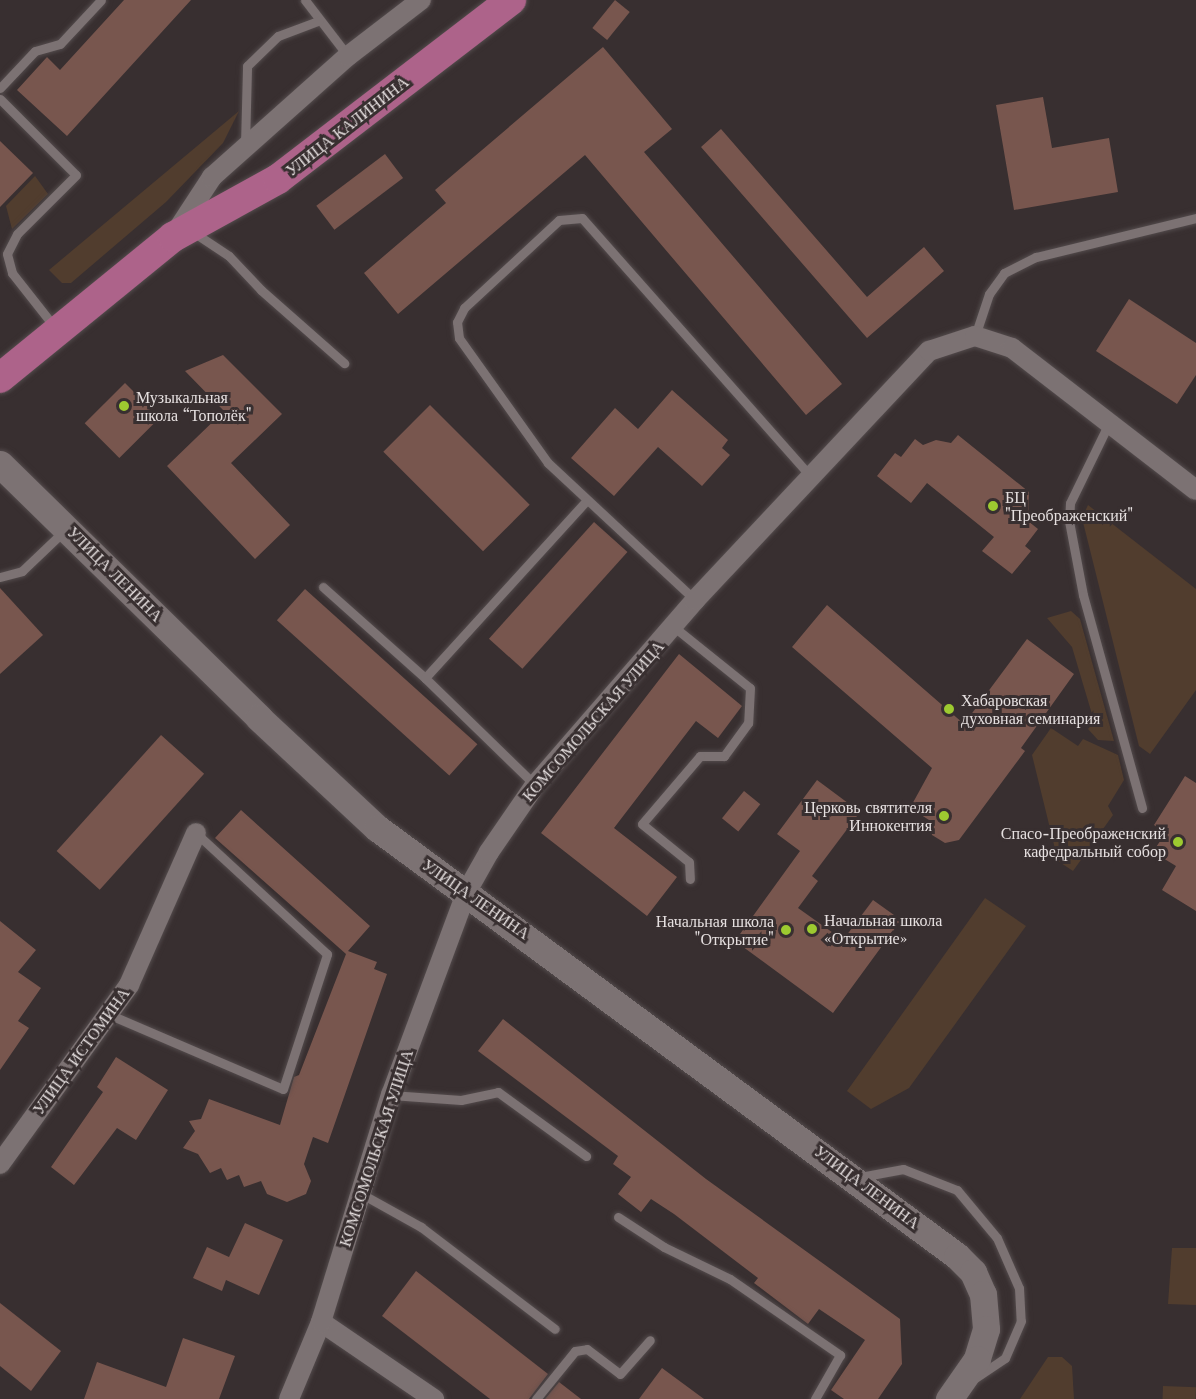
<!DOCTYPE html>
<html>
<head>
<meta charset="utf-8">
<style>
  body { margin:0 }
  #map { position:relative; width:1196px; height:1399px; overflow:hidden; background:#382f30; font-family:"Libre Baskerville",serif }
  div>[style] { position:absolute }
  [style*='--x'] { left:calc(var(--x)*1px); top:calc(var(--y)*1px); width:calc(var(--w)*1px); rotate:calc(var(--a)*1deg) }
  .green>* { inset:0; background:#513d2e; transform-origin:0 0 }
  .building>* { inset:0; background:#78564e; transform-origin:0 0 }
  .roads { filter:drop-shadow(0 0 2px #534b4c) drop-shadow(0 0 2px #534b4c) }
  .lane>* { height:9px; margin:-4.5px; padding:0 4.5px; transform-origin:4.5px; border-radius:4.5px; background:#7c7273 }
  .street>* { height:20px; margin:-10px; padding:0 10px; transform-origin:10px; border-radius:10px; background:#7c7273 }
  .secondary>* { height:27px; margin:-13.5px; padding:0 13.5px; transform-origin:13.5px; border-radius:13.5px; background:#7c7273 }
  .primary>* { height:30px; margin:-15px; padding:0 15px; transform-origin:15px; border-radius:15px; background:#ad638a }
  .dots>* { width:16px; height:16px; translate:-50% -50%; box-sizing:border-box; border:3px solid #382f30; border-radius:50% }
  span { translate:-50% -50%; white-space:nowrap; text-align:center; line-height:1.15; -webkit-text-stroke:6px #382f30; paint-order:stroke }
  .street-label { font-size:16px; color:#e6e0e0 }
  .poi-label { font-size:16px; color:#e6e0e0 }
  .left { translate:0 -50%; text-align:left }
  .right { translate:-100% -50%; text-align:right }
</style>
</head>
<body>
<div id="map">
  <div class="green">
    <i style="clip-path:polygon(239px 111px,223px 143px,166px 202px,71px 283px,62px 283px,49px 270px)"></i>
    <i style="clip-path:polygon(35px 176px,48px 194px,12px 229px,6px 206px)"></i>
    <i style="clip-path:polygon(1088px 505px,1196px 589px,1196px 690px,1150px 754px,1139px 746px,1082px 518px)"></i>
    <i style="clip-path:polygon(1071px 611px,1080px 619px,1114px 741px,1098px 740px,1088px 729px,1094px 721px,1072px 647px,1047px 618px)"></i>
    <i style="clip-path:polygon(1051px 728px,1078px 746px,1083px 739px,1118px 755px,1124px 780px,1108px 806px,1113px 815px,1073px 871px,1058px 861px,1032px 755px)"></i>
    <i style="clip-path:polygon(985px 898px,1026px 926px,909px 1088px,871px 1109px,847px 1091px)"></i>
    <i style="clip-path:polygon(1172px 1248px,1196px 1248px,1196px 1305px,1168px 1304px)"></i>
    <i style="clip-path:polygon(1048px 1357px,1062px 1357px,1072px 1366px,1074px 1399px,1020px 1399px)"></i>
    <i style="left:1163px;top:1386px;width:33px;height:13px;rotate:2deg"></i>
  </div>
  <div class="building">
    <i style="clip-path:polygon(124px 0,191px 0,67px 136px,17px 90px,47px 57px,60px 70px)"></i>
    <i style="left:615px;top:0;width:19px;height:36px;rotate:39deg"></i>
    <i style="clip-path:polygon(603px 47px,672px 129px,644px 152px,842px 384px,806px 415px,585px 155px,398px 314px,364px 273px,446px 203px,435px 190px)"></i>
    <i style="clip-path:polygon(1043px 97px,1052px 148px,1109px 138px,1118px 192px,1014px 210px,996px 105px)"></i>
    <i style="clip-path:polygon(721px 129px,867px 297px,924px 247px,944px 271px,867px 338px,701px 147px)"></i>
    <i style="clip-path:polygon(0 141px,33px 173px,0 207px)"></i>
    <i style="left:385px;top:154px;width:30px;height:86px;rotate:53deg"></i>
    <i style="clip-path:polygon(1129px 299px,1196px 343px,1196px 375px,1177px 404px,1096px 351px)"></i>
    <i style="clip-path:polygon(223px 355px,282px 414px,231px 463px,290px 525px,255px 559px,167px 466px,224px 411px,185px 371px)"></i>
    <i style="left:125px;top:383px;width:49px;height:57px;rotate:45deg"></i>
    <i style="clip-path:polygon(672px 390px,728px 440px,722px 448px,730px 455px,702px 486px,658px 447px,614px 496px,571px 458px,615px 408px,638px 429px)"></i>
    <i style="left:430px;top:405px;width:141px;height:66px;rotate:45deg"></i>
    <i style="clip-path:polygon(958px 435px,1029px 492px,1028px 521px,1038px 529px,1025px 546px,1031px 551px,1012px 574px,982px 551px,994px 537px,927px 483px,911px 503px,877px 476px,895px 453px,901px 457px,915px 439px,923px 445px,936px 440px,951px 443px)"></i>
    <i style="left:594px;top:522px;width:45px;height:157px;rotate:42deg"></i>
    <i style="clip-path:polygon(0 588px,43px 635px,0 674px)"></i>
    <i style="left:305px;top:589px;width:232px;height:42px;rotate:42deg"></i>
    <i style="clip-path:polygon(827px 605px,964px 724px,1027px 639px,1074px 674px,1021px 748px,1025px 751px,959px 840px,945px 843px,932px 835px,929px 820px,910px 808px,932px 768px,792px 647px)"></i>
    <i style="clip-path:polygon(679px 654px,742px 706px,718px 738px,696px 721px,614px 828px,677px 877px,647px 916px,541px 833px)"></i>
    <i style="left:161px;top:735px;width:58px;height:156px;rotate:42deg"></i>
    <i style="clip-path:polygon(1185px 776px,1196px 783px,1196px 911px,1162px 890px,1176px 866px,1153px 852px,1165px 833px,1154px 825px)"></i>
    <i style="clip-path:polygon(817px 780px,860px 812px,812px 876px,818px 881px,798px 908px,843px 940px,873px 900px,901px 920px,833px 1013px,735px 941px,800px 851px,777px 834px)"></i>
    <i style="left:744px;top:791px;width:21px;height:35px;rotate:39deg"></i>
    <i style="clip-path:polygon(241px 810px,370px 926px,348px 951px,377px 962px,374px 969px,387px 974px,328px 1143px,313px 1137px,304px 1164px,311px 1181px,306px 1194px,287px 1202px,267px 1194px,261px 1181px,244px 1187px,239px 1175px,227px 1180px,221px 1168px,210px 1173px,198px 1154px,183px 1148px,195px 1131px,189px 1121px,201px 1119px,209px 1099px,280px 1125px,294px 1077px,299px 1075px,346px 954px,215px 838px)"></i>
    <i style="clip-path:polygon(0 921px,36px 950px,18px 972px,41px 988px,18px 1021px,29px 1028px,0 1070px)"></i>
    <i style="clip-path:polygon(503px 1019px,706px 1179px,900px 1319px,902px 1364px,878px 1399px,844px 1399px,831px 1390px,865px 1340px,819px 1309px,808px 1324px,754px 1283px,758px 1278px,674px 1214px,651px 1199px,641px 1212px,618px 1194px,631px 1177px,613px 1164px,618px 1156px,478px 1051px)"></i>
    <i style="clip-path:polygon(116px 1057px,168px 1090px,136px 1140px,117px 1128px,74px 1185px,51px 1167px,103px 1092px,97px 1087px)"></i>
    <i style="clip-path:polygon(245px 1223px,283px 1240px,259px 1295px,226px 1280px,222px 1291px,193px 1278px,207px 1247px,229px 1257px)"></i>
    <i style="clip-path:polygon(416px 1271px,548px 1374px,529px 1399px,490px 1399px,382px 1316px)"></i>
    <i style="clip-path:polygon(0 1303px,61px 1351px,31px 1391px,0 1366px)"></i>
    <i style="clip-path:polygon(183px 1338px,235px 1356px,219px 1399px,84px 1399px,97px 1362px,166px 1387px)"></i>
    <i style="clip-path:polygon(662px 1368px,704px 1399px,639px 1399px)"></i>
    <i style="clip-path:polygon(559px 1382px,581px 1399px,545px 1399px)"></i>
  </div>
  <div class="roads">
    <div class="lane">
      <i style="--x:305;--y:0;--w:71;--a:52.5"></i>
      <i style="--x:0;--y:88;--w:51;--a:-46.6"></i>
      <i style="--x:35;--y:51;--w:26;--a:-16"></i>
      <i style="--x:60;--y:44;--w:60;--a:-47"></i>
      <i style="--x:0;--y:99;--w:107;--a:45"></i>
      <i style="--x:76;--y:175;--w:83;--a:135"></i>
      <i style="--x:17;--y:234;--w:22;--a:117"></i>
      <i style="--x:7;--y:254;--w:20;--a:75"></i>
      <i style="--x:12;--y:273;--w:71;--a:51.8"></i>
      <i style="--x:245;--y:145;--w:79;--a:-88.5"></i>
      <i style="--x:247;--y:66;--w:43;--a:-44.1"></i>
      <i style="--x:278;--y:36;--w:43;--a:-20.6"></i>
      <i style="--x:193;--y:232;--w:43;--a:33.7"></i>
      <i style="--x:229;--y:256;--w:47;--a:46.7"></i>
      <i style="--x:261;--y:290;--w:111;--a:41.3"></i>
      <i style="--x:975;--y:336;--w:44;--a:-71.6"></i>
      <i style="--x:989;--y:294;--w:26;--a:-54"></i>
      <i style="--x:1004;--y:273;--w:36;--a:-27"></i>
      <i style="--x:1036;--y:257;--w:165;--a:-13.7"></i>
      <i style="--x:1109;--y:423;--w:89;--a:116"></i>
      <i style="--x:1070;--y:503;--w:18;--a:93"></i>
      <i style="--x:1069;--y:521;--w:75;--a:79.3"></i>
      <i style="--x:1083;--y:595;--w:221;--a:74.5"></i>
      <i style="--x:0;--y:577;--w:23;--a:-15"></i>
      <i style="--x:22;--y:571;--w:59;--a:-43.6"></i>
      <i style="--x:323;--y:587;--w:137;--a:41.7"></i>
      <i style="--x:695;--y:600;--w:201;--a:-137"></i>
      <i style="--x:548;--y:463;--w:153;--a:-125.5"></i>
      <i style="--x:459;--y:338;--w:16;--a:-97"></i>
      <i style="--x:457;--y:322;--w:16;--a:-63"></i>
      <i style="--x:464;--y:308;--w:129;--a:-42.8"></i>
      <i style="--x:559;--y:220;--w:23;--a:-5"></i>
      <i style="--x:582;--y:218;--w:343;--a:48.5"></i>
      <i style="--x:674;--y:627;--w:97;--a:38.8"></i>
      <i style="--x:750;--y:688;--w:35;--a:93"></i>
      <i style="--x:748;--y:723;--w:41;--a:126"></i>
      <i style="--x:724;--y:756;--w:24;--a:180"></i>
      <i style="--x:700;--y:756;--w:89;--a:130.5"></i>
      <i style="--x:642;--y:824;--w:60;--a:39"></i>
      <i style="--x:689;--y:862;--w:17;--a:87"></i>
      <i style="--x:535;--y:785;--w:153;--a:-135.8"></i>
      <i style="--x:425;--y:678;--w:239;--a:-47.7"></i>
      <i style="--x:108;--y:1014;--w:190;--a:23.2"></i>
      <i style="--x:283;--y:1089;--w:142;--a:-71.9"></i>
      <i style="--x:327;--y:954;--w:178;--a:-137.3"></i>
      <i style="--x:391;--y:1095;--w:70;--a:4.1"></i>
      <i style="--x:461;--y:1100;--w:38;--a:-12"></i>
      <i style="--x:498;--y:1092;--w:109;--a:36"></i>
      <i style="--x:860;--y:1177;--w:44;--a:-10.5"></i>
      <i style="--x:903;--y:1169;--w:58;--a:21.3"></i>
      <i style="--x:957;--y:1190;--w:62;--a:50.2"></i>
      <i style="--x:997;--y:1238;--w:55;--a:66.3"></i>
      <i style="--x:1019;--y:1288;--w:33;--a:87"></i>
      <i style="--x:1021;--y:1321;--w:40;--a:113.4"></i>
      <i style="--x:1005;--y:1358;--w:36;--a:146"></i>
      <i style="--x:360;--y:1193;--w:70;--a:29.1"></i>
      <i style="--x:421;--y:1227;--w:168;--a:37.3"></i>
      <i style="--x:618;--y:1217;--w:55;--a:33.1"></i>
      <i style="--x:664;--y:1247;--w:73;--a:25.9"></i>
      <i style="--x:730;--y:1279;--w:134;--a:34.6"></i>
      <i style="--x:840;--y:1355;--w:51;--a:119.6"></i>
      <i style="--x:536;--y:1399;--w:62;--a:-50.9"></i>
      <i style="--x:575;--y:1351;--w:12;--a:-9"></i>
      <i style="--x:587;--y:1349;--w:41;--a:37.1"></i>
      <i style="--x:620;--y:1374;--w:45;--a:-48.6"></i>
    </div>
    <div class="street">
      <i style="--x:176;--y:232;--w:66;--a:-56.8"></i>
      <i style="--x:212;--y:177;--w:182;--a:-41.7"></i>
      <i style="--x:348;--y:56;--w:92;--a:-37.5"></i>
      <i style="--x:0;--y:1164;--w:221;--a:-54.2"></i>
      <i style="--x:129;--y:985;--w:166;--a:-66.2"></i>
      <i style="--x:321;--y:1322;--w:137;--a:34.3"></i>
      <i style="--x:289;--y:1399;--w:83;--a:-67.4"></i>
      <i style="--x:321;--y:1322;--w:238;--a:-72.9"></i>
      <i style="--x:391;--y:1095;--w:218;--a:-69.6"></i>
      <i style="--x:467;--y:891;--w:45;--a:-60.6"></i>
      <i style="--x:489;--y:852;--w:81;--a:-55.5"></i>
      <i style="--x:535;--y:785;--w:245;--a:-49.1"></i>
      <i style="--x:695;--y:600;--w:342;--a:-46.8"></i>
      <i style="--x:929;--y:351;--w:48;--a:-18.1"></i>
      <i style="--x:975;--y:336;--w:39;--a:18"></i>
      <i style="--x:1012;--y:348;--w:232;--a:37.7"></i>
    </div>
    <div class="secondary">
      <i style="--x:0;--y:464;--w:363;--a:44.4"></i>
      <i style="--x:259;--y:718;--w:161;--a:43"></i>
      <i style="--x:377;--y:828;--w:721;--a:36.42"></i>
      <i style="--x:957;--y:1256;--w:23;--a:45"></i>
      <i style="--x:973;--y:1272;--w:24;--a:66"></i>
      <i style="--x:983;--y:1294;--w:35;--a:85"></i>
      <i style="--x:986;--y:1329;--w:31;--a:107"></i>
      <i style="--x:977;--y:1359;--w:49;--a:125"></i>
    </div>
    <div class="primary">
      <i style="--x:0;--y:378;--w:223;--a:-39.2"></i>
      <i style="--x:173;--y:237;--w:120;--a:-28.9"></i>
      <i style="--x:278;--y:179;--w:294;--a:-37.5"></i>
    </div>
  </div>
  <div class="dots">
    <i style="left:124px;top:406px;background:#9dca30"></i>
    <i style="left:993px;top:506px;background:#9dca30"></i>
    <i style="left:949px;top:709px;background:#9dca30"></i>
    <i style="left:944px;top:816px;background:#9dca30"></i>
    <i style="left:1178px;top:842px;background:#9dca30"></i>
    <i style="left:812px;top:929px;background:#9dca30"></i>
    <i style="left:786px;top:930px;background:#9dca30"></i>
  </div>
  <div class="street-label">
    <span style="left:347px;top:126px;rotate:-38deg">УЛИЦА КАЛИНИНА</span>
    <span style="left:115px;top:574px;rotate:45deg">УЛИЦА ЛЕНИНА</span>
    <span style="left:593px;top:721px;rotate:-49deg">КОМСОМОЛЬСКАЯ УЛИЦА</span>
    <span style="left:476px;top:899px;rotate:35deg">УЛИЦА ЛЕНИНА</span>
    <span style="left:81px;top:1051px;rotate:-54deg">УЛИЦА ИСТОМИНА</span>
    <span style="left:376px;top:1148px;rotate:-72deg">КОМСОМОЛЬСКАЯ УЛИЦА</span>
    <span style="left:867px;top:1187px;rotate:37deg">УЛИЦА ЛЕНИНА</span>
  </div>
  <div class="poi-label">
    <span class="left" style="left:136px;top:406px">Музыкальная<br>школа “Тополёк"</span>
    <span class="left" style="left:1005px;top:506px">БЦ<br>"Преображенский"</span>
    <span class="left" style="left:961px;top:709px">Хабаровская<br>духовная семинария</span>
    <span class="right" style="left:932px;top:816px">Церковь святителя<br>Иннокентия</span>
    <span class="right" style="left:1166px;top:842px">Спасо-Преображенский<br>кафедральный собор</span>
    <span class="left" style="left:824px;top:929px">Начальная школа<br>«Открытие»</span>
    <span class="right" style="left:774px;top:930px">Начальная школа<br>"Открытие"</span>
  </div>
</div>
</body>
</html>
